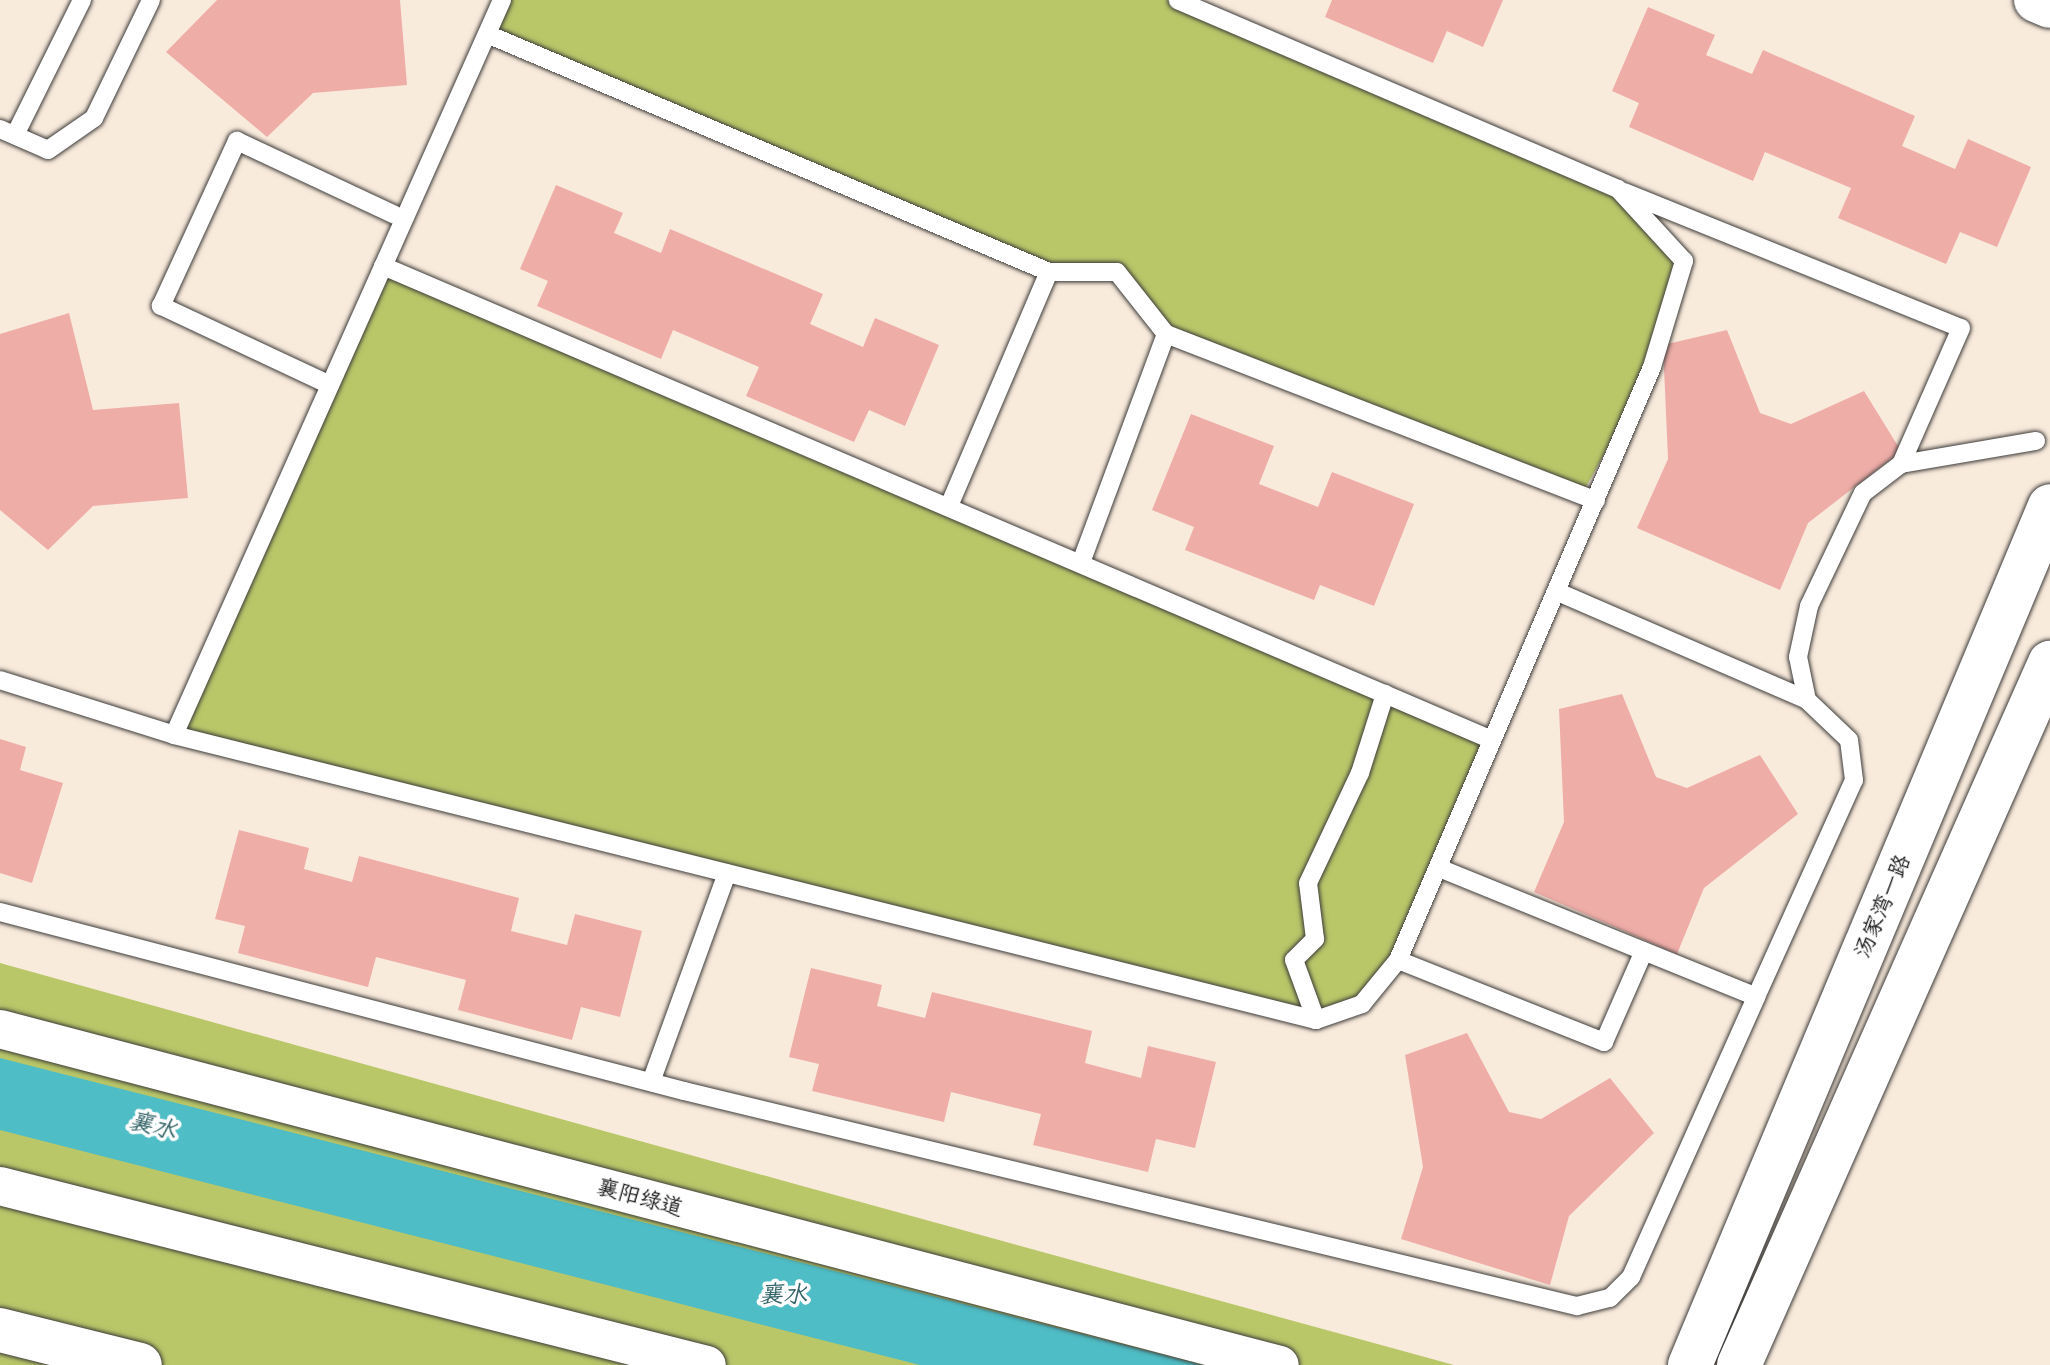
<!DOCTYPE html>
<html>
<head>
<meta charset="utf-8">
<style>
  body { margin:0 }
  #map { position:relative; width:2050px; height:1365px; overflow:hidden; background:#f9ebdc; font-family:Delius,"LXGW WenKai TC",sans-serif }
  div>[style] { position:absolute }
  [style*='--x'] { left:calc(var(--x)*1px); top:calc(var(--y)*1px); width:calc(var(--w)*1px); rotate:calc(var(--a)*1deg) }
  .green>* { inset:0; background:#b9c769 }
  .water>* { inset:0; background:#4fbdc5 }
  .building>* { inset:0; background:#efada8 }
  .roads { filter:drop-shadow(0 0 2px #3d3b39) drop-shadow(0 0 2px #3d3b39) }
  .service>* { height:18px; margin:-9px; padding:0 9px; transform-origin:9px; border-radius:9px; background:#fff }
  .minor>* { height:38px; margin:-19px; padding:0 19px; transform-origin:19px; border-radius:19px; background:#fff }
  .tertiary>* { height:44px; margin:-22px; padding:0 22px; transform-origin:22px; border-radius:22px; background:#fff }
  span { translate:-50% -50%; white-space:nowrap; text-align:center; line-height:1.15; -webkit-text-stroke:7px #fff; paint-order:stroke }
  .street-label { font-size:22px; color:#1c1c1c }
  .water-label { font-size:24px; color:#336468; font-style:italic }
</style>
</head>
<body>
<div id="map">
  <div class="green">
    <i style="clip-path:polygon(502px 0,1177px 0,1618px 189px,1684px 261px,1652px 367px,1581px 496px,1166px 334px,1117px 272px,1049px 272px,487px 34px)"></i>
    <i style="clip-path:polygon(383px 266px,1492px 740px,1398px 960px,1362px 1004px,1313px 1011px,174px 735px)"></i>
    <i style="clip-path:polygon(0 963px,795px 1184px,1454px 1365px,0 1365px)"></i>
  </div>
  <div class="water">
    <i style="clip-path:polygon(0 1058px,1203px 1365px,920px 1365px,0 1130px)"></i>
  </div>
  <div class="building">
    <i style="clip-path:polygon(217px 0,400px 0,407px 85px,313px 93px,267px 137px,166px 52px)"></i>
    <i style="clip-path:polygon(1332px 0,1503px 0,1483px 47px,1447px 31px,1433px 63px,1325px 17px)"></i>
    <i style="clip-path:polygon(1648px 7px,1715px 35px,1706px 55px,1752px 74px,1763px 50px,1915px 116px,1902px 146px,1955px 169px,1968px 139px,2031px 167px,1997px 247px,1960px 232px,1946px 264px,1838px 218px,1851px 188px,1765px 152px,1753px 181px,1629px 127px,1639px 103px,1612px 91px)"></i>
    <i style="clip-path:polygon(556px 185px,623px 213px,614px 233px,661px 253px,670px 229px,823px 294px,810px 324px,863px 347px,875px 318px,939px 345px,905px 426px,869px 410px,854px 442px,746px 396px,759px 367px,673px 330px,661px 359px,537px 306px,548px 281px,520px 269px)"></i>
    <i style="clip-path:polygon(69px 313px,93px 410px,179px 403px,188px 498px,93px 506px,48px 550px,0 510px,0 334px)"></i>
    <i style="clip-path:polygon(1727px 330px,1760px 413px,1791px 424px,1864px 391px,1901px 451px,1808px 523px,1780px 590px,1637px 528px,1668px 459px,1663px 345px)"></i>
    <i style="clip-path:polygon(1191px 414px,1274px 446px,1259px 484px,1318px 507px,1332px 472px,1414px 504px,1374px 606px,1320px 585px,1314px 600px,1185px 550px,1194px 527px,1152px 510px)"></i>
    <i style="clip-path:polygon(1622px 694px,1656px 777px,1687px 788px,1760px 755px,1798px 814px,1704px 888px,1677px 954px,1534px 892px,1564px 822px,1559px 709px)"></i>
    <i style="clip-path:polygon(0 739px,26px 747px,20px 770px,63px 783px,32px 883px,0 873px)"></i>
    <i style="clip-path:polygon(239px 830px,309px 848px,304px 869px,352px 882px,359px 856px,519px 898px,511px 931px,567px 945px,575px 914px,642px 931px,620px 1017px,581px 1007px,572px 1040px,458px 1010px,466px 980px,376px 957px,368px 987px,238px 953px,245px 926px,215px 919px)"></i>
    <i style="clip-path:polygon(811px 968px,882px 985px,877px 1006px,925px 1018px,932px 992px,1092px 1031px,1085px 1063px,1141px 1078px,1148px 1046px,1216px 1062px,1195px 1148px,1156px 1139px,1148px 1172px,1033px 1145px,1041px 1114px,951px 1092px,944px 1122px,812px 1091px,819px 1064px,789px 1057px)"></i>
    <i style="clip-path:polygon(1467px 1033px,1509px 1112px,1541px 1119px,1610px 1078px,1654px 1133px,1569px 1216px,1550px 1285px,1401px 1239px,1423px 1167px,1405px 1055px)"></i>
  </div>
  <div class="roads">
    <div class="service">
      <i style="--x:502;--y:0;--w:805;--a:114.05"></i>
      <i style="--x:174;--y:735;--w:1177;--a:14.01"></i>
      <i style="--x:1316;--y:1020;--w:49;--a:-19.2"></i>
      <i style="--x:1362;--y:1004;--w:57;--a:-50.7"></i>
      <i style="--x:1398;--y:960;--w:645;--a:-66.81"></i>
      <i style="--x:1652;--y:367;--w:111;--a:-73.2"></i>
      <i style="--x:1684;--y:261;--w:98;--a:-132.5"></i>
      <i style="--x:1618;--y:189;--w:479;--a:-156.8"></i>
      <i style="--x:487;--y:34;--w:610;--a:22.95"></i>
      <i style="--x:0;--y:129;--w:52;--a:23.6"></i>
      <i style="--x:48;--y:150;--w:56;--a:-34.8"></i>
      <i style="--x:94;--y:118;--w:131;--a:-64.2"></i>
      <i style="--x:15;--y:135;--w:151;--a:-63.6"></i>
      <i style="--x:1624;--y:192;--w:363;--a:22"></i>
      <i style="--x:1961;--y:328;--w:149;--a:113.8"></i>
      <i style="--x:383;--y:266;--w:1206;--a:23.14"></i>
      <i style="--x:1166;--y:334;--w:461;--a:21.2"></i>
      <i style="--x:330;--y:385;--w:187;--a:-154.9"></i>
      <i style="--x:161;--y:306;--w:182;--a:-65.3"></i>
      <i style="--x:237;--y:141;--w:174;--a:25.1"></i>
      <i style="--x:949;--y:506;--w:254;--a:-66.9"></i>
      <i style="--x:1049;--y:272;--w:68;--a:0"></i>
      <i style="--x:1117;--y:272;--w:79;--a:51.7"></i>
      <i style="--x:1166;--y:334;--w:243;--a:110.4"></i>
      <i style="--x:1558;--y:592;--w:271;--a:23.4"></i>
      <i style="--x:0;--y:680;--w:182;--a:17.5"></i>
      <i style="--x:1439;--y:868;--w:342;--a:22.1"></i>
      <i style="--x:1756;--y:997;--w:238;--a:-65.7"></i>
      <i style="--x:1854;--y:780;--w:40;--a:-97.1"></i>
      <i style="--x:1849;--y:740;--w:58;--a:-136.4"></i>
      <i style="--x:1807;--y:700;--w:44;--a:-101.8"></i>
      <i style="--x:1798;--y:657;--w:52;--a:-77.8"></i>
      <i style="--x:1809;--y:606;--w:125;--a:-64.5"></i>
      <i style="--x:1863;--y:493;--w:48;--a:-37.3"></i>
      <i style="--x:1901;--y:464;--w:137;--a:-9.7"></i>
      <i style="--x:0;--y:912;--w:707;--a:14.67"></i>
      <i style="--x:684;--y:1091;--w:919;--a:13.54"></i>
      <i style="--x:1577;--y:1306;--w:34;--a:-14"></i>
      <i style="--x:1610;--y:1298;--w:30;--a:-45"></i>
      <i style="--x:1631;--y:1277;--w:307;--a:-65.9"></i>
      <i style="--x:1398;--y:960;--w:222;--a:21.7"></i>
      <i style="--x:1604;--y:1042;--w:99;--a:-66.3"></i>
      <i style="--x:1316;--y:1020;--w:64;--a:-110.1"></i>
      <i style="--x:1294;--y:960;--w:30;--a:-45"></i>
      <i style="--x:1315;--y:939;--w:56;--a:-97.1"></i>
      <i style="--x:1308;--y:883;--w:122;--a:-64.7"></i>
      <i style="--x:1360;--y:773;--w:83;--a:-72.4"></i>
      <i style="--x:651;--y:1082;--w:222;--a:-70"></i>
    </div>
    <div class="minor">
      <i style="--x:0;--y:1029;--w:1323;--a:14.71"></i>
      <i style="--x:0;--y:1186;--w:729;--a:14.21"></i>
    </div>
    <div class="tertiary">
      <i style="--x:2036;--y:0;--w:15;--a:23"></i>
      <i style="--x:0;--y:1330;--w:144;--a:14"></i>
      <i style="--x:1690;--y:1365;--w:931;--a:-67.26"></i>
      <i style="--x:1739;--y:1365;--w:768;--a:-66.11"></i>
    </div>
  </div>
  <div class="street-label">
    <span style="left:1882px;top:906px;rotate:-67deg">汤家湾一路</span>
    <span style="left:640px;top:1197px;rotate:15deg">襄阳绿道</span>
  </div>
  <div class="water-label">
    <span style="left:153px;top:1125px;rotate:14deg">襄水</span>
    <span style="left:783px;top:1294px">襄水</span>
  </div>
</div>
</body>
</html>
